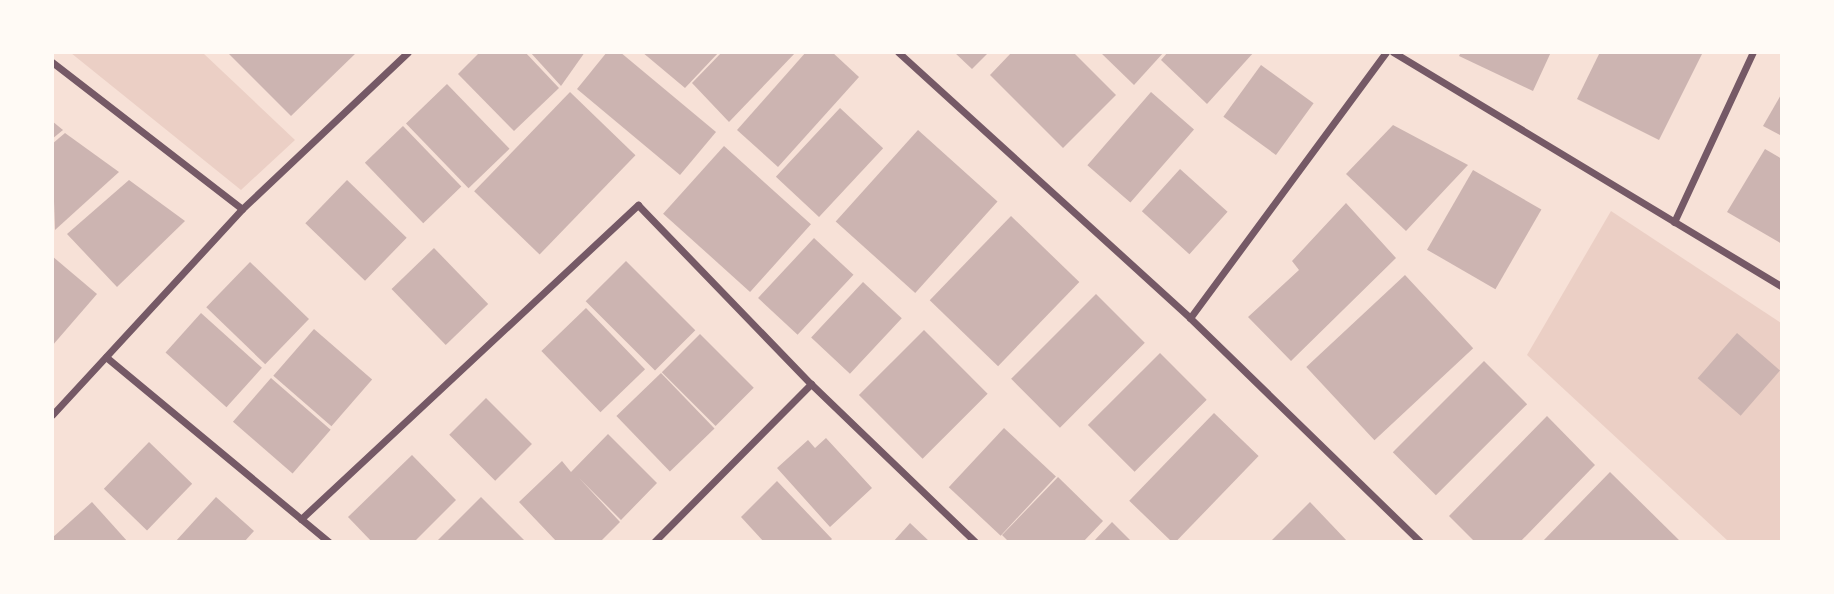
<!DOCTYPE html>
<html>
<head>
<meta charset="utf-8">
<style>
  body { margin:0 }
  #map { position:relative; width:1834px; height:594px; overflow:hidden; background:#f7e1d7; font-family:Rubik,sans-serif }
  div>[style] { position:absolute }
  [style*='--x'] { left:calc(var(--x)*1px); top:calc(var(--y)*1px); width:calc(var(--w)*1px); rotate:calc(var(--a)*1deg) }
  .green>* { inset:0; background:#ebcfc5 }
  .building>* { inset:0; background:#ccb4b1; transform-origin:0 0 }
  .minor>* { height:7px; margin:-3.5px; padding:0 3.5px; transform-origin:3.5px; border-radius:3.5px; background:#755966 }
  span { translate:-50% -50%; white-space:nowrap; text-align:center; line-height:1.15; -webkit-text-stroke:5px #fffaf5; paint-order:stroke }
  .frame { position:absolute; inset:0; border:54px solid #fffaf5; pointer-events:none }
</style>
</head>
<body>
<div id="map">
  <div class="green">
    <i style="clip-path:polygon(71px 53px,203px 53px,295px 140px,241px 190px)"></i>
    <i style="clip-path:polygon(1611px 211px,1781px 323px,1781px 541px,1728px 541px,1527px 355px)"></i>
  </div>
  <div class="building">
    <i style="clip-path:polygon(227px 52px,357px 52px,291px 116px)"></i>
    <i style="clip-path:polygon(480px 52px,525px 52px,559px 88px,514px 131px,458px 74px)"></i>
    <i style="clip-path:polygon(530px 52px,585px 52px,561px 86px)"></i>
    <i style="clip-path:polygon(607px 52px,620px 52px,716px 132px,680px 175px,577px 89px)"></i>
    <i style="clip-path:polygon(642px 52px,719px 52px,685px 88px)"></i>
    <i style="clip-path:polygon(722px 52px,796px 52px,729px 122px,692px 83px)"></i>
    <i style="clip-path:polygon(806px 52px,832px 52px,859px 77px,778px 167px,737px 130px)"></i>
    <i style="clip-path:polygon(954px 52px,989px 52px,972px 69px)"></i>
    <i style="clip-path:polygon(1012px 52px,1073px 52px,1116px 95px,1063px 148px,990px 75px)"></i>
    <i style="clip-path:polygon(1100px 52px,1164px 52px,1134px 85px)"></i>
    <i style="clip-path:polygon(1168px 52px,1254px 52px,1207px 104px,1161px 60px)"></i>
    <i style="clip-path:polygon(1461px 52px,1551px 52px,1533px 91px,1459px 56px)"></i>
    <i style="clip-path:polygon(1600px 52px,1703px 52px,1659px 140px,1577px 99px)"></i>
    <i style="left:1261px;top:65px;width:65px;height:64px;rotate:36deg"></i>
    <i style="left:447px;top:84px;width:90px;height:57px;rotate:46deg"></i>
    <i style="left:570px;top:92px;width:91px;height:138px;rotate:44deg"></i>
    <i style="left:1151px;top:92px;width:57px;height:97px;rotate:41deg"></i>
    <i style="clip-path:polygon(1782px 93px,1782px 136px,1763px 126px)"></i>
    <i style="left:840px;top:108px;width:59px;height:94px;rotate:43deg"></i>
    <i style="clip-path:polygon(52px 121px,63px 130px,52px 139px)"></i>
    <i style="clip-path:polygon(1393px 125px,1468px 165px,1406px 231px,1346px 174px)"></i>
    <i style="left:403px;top:126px;width:84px;height:53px;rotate:46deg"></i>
    <i style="left:918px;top:130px;width:107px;height:123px;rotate:42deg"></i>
    <i style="clip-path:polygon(65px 133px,119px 172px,55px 230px,52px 144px)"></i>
    <i style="left:724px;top:146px;width:117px;height:91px;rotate:42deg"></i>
    <i style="clip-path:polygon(1765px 149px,1782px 159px,1782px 244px,1727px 212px)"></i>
    <i style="left:1180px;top:169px;width:64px;height:57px;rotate:42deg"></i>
    <i style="left:1473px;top:170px;width:79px;height:92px;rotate:30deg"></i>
    <i style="clip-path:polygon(129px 180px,185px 221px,117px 287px,67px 234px)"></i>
    <i style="left:347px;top:180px;width:83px;height:60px;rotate:44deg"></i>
    <i style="clip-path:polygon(1346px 203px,1396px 258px,1291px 361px,1248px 317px,1299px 270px,1292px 261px)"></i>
    <i style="left:1011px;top:216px;width:95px;height:117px;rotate:44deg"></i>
    <i style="left:814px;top:238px;width:54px;height:82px;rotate:43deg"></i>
    <i style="left:434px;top:248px;width:78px;height:59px;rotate:46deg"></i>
    <i style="clip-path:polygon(52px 256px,97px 294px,52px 346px)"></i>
    <i style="left:626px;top:261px;width:98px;height:57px;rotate:45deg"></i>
    <i style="left:250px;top:262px;width:82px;height:63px;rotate:44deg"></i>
    <i style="left:1405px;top:275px;width:100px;height:135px;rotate:47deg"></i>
    <i style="left:863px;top:282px;width:53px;height:76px;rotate:43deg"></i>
    <i style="left:1096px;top:294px;width:69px;height:120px;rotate:45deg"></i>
    <i style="left:586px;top:308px;width:85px;height:62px;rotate:46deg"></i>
    <i style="left:201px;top:313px;width:82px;height:53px;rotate:42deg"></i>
    <i style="left:314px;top:329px;width:77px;height:62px;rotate:41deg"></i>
    <i style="left:924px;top:330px;width:90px;height:92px;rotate:45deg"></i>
    <i style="left:1737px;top:333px;width:57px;height:60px;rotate:41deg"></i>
    <i style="left:700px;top:334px;width:76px;height:54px;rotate:45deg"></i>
    <i style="left:1160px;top:353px;width:66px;height:102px;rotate:45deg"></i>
    <i style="left:1484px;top:361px;width:61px;height:129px;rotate:45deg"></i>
    <i style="left:661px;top:373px;width:77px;height:62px;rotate:46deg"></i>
    <i style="left:271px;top:378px;width:79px;height:58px;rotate:41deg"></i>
    <i style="left:486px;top:398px;width:65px;height:52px;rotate:45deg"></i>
    <i style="left:1214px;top:413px;width:62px;height:122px;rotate:44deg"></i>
    <i style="clip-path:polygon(1547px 416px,1595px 465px,1520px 542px,1475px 542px,1449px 516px)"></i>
    <i style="left:1004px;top:428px;width:71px;height:81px;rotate:43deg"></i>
    <i style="clip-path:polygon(608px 434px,657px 483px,621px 520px,579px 478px,620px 522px,600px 542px,557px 542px,519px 502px,562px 461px,571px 472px)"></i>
    <i style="clip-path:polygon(826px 438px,872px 488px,830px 527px,777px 468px,808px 440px,815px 448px)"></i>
    <i style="left:149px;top:442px;width:60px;height:65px;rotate:44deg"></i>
    <i style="clip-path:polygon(412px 455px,456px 500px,414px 542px,372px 542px,348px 517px)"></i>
    <i style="clip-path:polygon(1610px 472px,1681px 542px,1542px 542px)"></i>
    <i style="clip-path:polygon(1058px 477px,1103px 521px,1083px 542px,1009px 542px,1002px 535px)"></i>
    <i style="clip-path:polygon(777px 481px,832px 539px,829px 542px,764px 542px,741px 517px)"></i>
    <i style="clip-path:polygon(216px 497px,254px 531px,244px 542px,175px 542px)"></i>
    <i style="clip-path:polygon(481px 497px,526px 542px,436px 542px)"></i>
    <i style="clip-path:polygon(92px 502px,128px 542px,55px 542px,52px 538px)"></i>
    <i style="clip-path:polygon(1310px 502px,1348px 542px,1270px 542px)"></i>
    <i style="clip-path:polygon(1112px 522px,1132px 542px,1093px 542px)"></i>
    <i style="clip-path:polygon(910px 523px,930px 542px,893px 542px)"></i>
  </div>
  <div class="minor">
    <i style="--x:898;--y:52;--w:395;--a:42.3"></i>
    <i style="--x:1190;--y:318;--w:321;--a:44.2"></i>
    <i style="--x:1393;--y:52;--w:454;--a:31.1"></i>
    <i style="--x:52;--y:62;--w:240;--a:37.7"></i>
    <i style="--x:1674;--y:222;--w:187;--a:-65.1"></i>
    <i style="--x:1190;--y:318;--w:330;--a:-53.6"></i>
    <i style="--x:106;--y:357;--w:290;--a:39.7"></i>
    <i style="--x:52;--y:415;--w:280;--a:-47.3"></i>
    <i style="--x:242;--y:209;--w:228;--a:-43.4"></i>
    <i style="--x:301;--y:519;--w:461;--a:-43"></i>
    <i style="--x:638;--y:205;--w:249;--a:46"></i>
    <i style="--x:811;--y:384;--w:228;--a:43.9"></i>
    <i style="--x:654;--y:542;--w:223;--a:-45.2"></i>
  </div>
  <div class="frame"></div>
</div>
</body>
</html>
